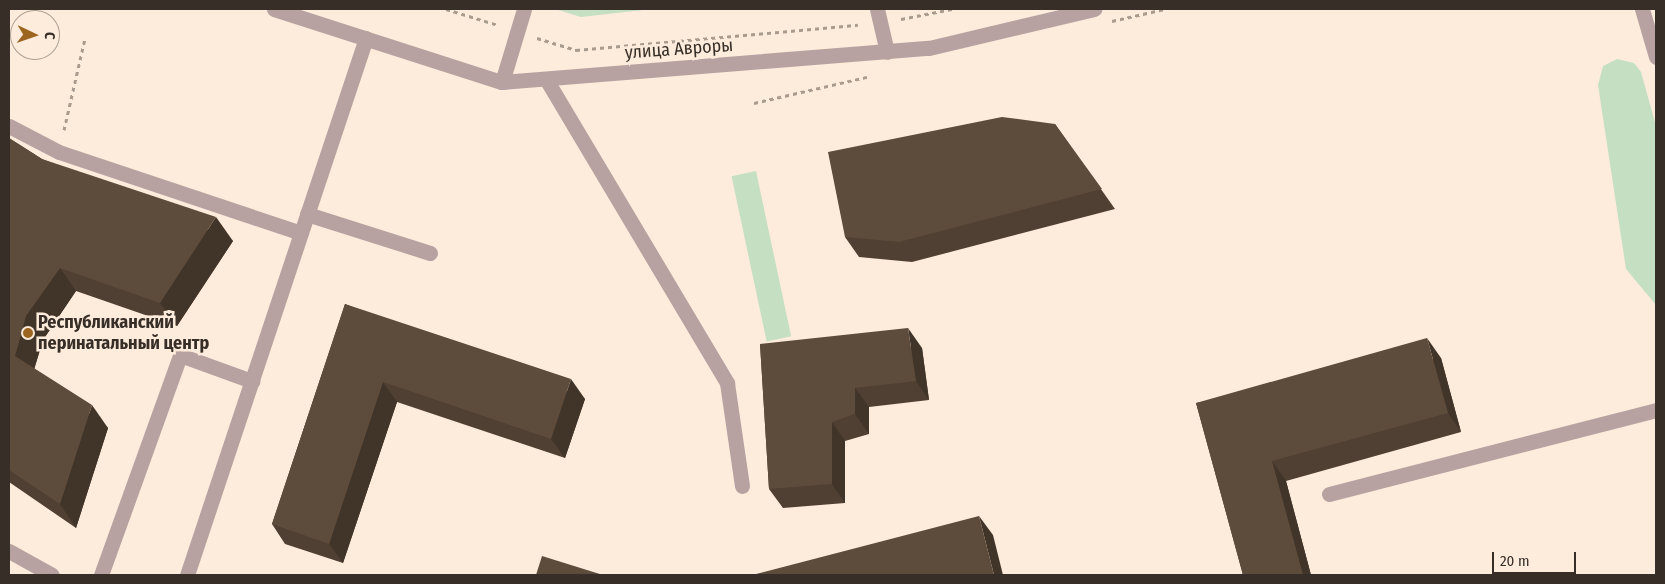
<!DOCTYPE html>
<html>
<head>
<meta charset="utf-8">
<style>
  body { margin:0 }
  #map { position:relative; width:1665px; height:584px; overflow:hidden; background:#fdecdc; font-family:"Fira Sans Condensed",sans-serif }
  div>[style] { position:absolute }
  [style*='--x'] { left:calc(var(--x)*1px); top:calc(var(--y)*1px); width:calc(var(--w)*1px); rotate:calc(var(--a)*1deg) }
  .green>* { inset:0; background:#c5dfc3; transform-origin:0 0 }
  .path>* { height:3px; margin-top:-1.5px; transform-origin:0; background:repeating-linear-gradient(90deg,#a99c8f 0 4px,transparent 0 8px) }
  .minor>* { height:15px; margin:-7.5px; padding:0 7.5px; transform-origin:7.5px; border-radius:7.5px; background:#b8a2a1 }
  .wall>* { inset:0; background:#504033 }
  .shaded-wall>* { inset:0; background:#413429 }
  .building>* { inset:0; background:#5d4b3b }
  .dots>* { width:14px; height:14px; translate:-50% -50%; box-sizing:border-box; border:2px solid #fdecdc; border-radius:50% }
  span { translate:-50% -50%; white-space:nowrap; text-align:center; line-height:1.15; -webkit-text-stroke:5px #fdecdc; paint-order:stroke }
  .street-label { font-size:18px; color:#362e27 }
  .poi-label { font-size:18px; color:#362e27; font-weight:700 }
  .left { translate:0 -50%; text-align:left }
  .frame { position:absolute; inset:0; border:10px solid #362e27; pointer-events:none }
  .north { position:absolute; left:10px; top:10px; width:50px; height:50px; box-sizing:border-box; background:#fdecdc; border:1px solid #ada094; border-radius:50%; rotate:93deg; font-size:14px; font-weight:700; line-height:20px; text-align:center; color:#362e27 }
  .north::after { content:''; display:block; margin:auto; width:18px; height:22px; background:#9c6520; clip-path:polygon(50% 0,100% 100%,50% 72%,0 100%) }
  .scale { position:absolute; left:1492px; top:552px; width:84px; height:22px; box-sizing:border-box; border:2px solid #362e27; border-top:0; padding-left:6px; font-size:15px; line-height:18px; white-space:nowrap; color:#362e27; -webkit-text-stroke:4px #fdecdc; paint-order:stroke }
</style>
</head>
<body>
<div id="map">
  <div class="green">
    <i style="clip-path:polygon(555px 9px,652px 9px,581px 17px)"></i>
    <i style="clip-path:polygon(1617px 59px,1634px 63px,1641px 72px,1656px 126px,1656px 305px,1626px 269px,1598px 85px,1603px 66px)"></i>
    <i style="left:756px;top:171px;width:169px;height:25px;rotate:78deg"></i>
  </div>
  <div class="path">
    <i style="--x:446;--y:9;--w:54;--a:17.1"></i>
    <i style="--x:901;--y:19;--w:52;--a:-11.1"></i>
    <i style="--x:1112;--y:21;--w:54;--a:-12.8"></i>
    <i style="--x:537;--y:38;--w:41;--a:17.1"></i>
    <i style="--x:576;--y:50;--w:283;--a:-5.1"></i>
    <i style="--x:754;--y:103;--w:116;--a:-13"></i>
    <i style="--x:64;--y:130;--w:94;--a:-77.1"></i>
  </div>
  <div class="minor">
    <i style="--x:274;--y:9;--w:239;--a:17.8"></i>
    <i style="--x:502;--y:82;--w:428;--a:-4.6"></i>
    <i style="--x:929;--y:48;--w:170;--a:-13.3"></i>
    <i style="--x:877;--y:9;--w:44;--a:76.9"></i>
    <i style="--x:1642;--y:9;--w:50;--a:73.7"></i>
    <i style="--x:546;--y:79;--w:354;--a:59.2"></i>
    <i style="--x:727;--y:383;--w:104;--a:81.7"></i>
    <i style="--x:502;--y:82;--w:76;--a:-73.2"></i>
    <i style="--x:9;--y:126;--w:56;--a:27.5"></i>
    <i style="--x:59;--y:152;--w:255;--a:18.5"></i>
    <i style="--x:307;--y:214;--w:129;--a:17.6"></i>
    <i style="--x:1329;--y:494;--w:338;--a:-14.4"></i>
    <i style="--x:9;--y:551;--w:49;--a:29.2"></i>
    <i style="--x:101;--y:575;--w:234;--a:-70.2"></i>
    <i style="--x:180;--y:355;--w:77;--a:19.9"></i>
    <i style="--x:187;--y:575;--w:566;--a:-71.57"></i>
  </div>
  <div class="wall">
    <i style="clip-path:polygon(1055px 124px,1115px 209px,912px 262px,859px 257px,845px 237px)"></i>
    <i style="clip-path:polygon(9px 138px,42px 159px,233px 241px,177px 326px,76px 291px,43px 340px,34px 369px,108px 428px,76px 528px,9px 482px)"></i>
    <i style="clip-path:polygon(345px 304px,585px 399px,565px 458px,397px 402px,343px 563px,285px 544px,272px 524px)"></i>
    <i style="clip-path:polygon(760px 344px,922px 348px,929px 400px,869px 407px,869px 434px,845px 441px,845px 503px,783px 508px,769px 489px)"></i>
    <i style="clip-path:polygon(1441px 358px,1461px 432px,1286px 481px,1311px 575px,1243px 575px,1196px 403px)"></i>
  </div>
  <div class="shaded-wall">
    <i style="clip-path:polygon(216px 217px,233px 241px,177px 326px,160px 303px)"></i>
    <i style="clip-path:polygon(60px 268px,76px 291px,43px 340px,31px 380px,15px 356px,26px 316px)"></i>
    <i style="clip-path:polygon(908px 328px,922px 348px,929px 400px,916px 381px)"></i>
    <i style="clip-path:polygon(1427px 338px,1441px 358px,1461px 432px,1448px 413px)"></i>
    <i style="clip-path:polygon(571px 379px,585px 399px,565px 458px,551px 439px)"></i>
    <i style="clip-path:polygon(383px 382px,397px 402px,343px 563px,329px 544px)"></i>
    <i style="clip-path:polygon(855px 388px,869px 407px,869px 434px,855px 414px)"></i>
    <i style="clip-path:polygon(92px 405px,108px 428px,76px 528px,60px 504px)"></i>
    <i style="clip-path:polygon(832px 422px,845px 441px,845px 503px,832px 484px)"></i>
    <i style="clip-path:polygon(1272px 461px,1286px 481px,1311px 575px,1303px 575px)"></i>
    <i style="clip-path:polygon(979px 516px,993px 535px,1003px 575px,994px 575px)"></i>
  </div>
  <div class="building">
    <i style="clip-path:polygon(1002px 117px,1055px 124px,1102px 189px,899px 242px,845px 237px,828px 152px)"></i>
    <i style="clip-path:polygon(9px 138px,42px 159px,216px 217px,160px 303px,60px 268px,26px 316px,15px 356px,92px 405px,60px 504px,9px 470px)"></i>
    <i style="clip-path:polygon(345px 304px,571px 379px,551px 439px,383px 382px,329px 544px,272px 524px)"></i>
    <i style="clip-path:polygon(908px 328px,916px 381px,855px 388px,855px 414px,832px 422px,832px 484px,769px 489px,760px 344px)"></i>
    <i style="clip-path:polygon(1427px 338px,1448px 413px,1272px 461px,1303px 575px,1243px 575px,1196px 403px)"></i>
    <i style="clip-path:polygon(979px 516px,994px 575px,752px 575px)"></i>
    <i style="clip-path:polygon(542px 556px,603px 575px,536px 575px)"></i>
  </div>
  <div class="dots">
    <i style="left:28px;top:333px;background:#9c6520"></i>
  </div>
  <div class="street-label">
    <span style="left:679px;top:49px;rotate:-4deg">улица Авроры</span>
  </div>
  <div class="poi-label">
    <span class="left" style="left:38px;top:333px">Республиканский<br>перинатальный центр</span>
  </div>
  <div class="frame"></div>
  <div class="north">С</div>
  <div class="scale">20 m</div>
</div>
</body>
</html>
